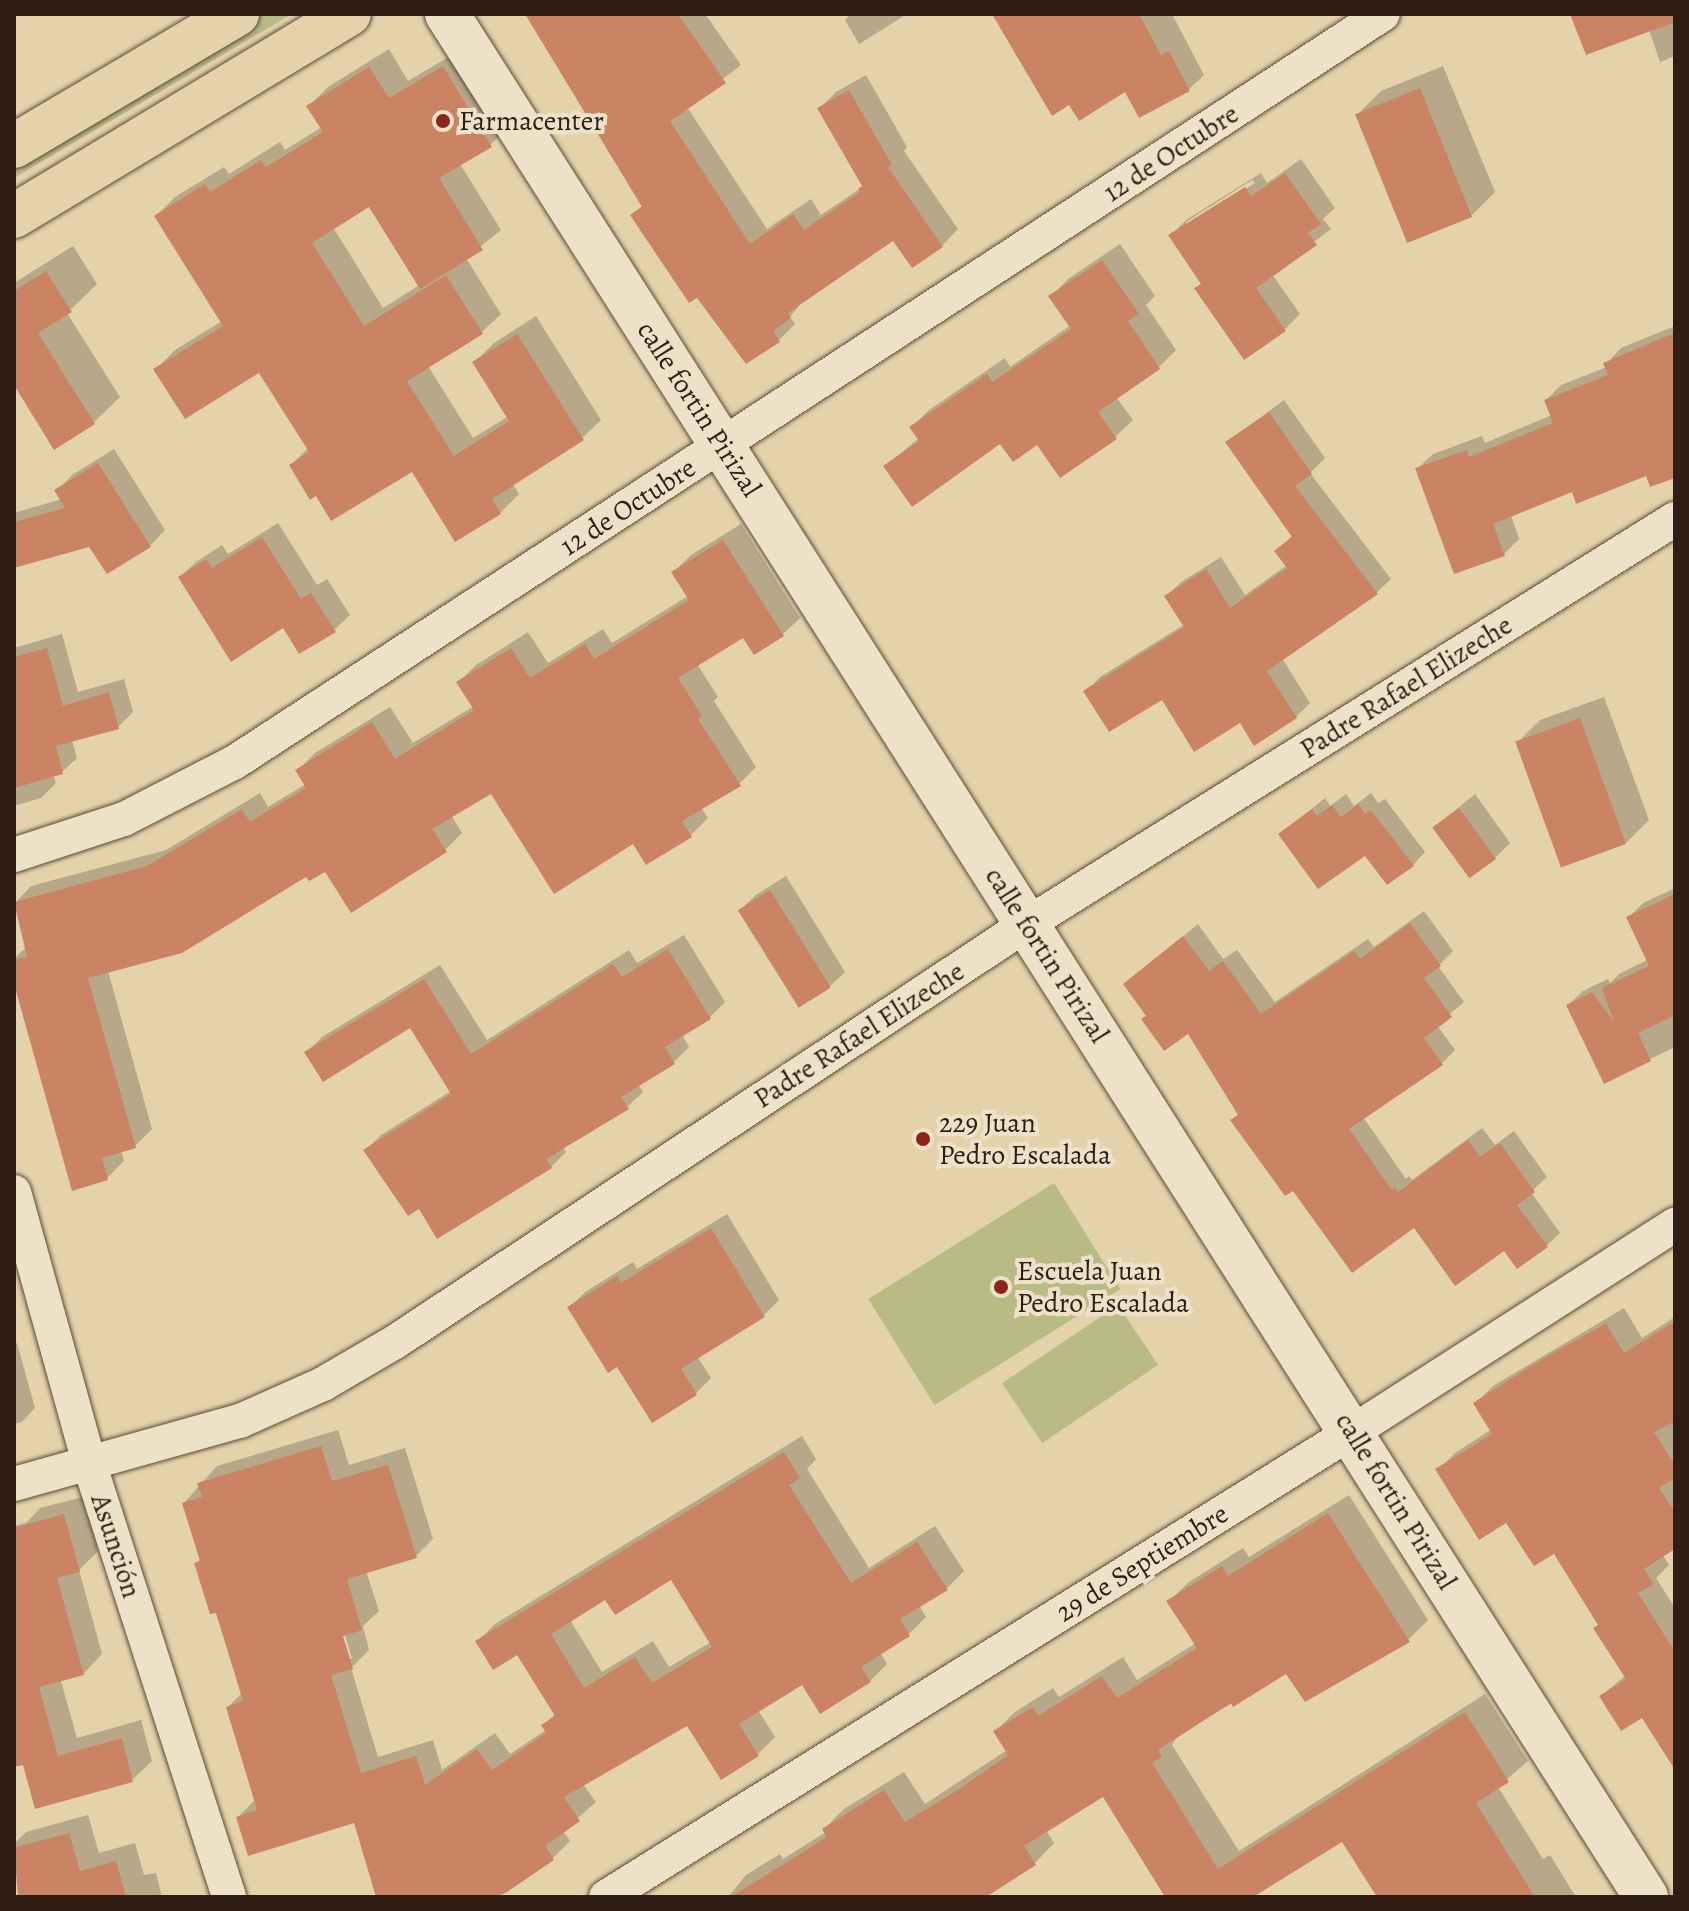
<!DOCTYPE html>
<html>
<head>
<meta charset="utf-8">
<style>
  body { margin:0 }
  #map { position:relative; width:1689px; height:1911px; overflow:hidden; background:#e4d3aa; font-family:Alegreya,serif }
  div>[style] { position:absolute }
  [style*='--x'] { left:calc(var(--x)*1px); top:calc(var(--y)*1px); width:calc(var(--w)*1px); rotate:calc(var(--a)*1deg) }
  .green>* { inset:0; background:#b9bb85; transform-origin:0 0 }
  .shadow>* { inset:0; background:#0003 }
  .building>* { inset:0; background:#cb8463; transform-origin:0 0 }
  .roads { filter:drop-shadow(0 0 2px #5d4b3b) drop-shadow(0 0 2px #5d4b3b) }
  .street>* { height:34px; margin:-17px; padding:0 17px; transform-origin:17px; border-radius:17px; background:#ede2c8 }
  .secondary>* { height:44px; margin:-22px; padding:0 22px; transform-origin:22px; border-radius:22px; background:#ede2c8 }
  .primary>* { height:44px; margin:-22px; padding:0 22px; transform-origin:22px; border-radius:22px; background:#e4d3aa }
  .dots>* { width:22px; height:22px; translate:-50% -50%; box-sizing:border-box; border:4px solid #ede2c8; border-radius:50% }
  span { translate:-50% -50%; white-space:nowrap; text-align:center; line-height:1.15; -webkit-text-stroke:8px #ede2c8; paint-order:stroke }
  .poi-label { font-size:28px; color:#301e16 }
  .left { translate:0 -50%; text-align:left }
  .street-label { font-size:28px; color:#301e16 }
  .frame { position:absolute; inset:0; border:16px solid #301e16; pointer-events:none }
</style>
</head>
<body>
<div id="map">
  <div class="green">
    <i style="clip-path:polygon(264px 14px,292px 14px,14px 178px,14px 163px)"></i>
    <i style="left:1054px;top:1183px;width:125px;height:219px;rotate:58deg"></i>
    <i style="left:1118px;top:1305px;width:72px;height:140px;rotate:56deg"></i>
  </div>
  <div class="shadow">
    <i style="clip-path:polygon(527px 14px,705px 14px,741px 65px,687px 107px,767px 229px,811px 199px,821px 215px,864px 186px,820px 108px,836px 92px,866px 75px,907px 147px,904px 151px,958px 229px,942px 246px,894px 238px,805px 298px,790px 317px,795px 324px,779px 340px,698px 295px,632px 215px,643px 205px)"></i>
    <i style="clip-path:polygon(850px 14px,907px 14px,859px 44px,845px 20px)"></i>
    <i style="clip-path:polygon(993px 14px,1172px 14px,1204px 75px,1188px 90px,1126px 89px,1070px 102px)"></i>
    <i style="clip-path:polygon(1572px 14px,1675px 14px,1675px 56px,1660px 62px,1649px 30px)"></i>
    <i style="clip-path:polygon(evenodd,389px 49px,408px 81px,462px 49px,509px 127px,490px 145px,460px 164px,501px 230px,466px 258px,501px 314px,482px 332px,428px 366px,473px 438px,509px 416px,475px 362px,494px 343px,536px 316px,601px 420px,582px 438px,512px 483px,519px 494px,500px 513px,412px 469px,316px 493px,291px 465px,308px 448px,260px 370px,156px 369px,175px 350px,222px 321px,156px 216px,175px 197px,224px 167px,229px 174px,280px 142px,285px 150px,322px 127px,309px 106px,328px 87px,389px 49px,370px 204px,418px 286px,383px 308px,333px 227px,370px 204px)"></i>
    <i style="clip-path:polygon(1443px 66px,1495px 192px,1472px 215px,1358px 114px,1381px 91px)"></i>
    <i style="clip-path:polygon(evenodd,1301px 159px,1335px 208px,1323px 219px,1331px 229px,1272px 274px,1300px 314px,1285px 329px,1197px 288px,1203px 282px,1171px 235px,1186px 220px,1261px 173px,1267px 183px,1301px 159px,1252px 180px,1255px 183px,1186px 226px,1186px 222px,1252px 180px)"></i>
    <i style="clip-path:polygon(1120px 244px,1155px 296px,1146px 305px,1176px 350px,1159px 367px,1116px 397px,1133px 420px,1115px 437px,1001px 441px,885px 466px,919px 438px,912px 427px,929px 410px,1005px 358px,1010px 367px,1071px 325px,1051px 297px,1068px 279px)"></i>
    <i style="clip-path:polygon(73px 246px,97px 284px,67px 313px,120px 397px,93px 423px,14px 382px,14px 283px)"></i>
    <i style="clip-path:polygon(1675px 326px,1675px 475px,1647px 474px,1573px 489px,1511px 515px,1519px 539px,1504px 554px,1417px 469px,1433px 454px,1482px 436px,1485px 443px,1552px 415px,1546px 400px,1561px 385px,1607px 367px,1606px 364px,1621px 348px)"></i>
    <i style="clip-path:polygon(1284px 400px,1325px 458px,1310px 473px,1391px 579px,1376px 593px,1282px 658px,1310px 703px,1296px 717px,1162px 697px,1086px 692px,1100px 677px,1185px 624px,1167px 596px,1181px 582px,1221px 557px,1245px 595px,1287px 565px,1276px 551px,1293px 535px,1228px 442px)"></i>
    <i style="clip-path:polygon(114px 449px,165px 530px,150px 546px,90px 544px,14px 566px,14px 513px,62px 499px,57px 491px,72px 475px)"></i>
    <i style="clip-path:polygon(278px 523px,317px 585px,327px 579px,350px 615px,334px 630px,284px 626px,180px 577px,196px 562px,222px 545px,228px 554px)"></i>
    <i style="clip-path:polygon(741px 524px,800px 618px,782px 635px,744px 635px,697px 664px,718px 697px,714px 701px,756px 767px,739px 784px,701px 807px,708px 818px,691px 835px,634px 842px,491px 791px,451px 815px,462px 833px,445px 850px,307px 874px,108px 971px,152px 1129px,135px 1146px,121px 1150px,124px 1161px,107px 1178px,14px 977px,14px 959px,26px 947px,14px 904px,31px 886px,166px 850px,260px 793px,268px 807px,306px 784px,298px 770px,315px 753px,390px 707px,413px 743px,474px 706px,459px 682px,476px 665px,528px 632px,548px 663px,603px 629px,612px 643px,688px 596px,674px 572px,691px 555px)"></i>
    <i style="clip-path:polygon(62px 634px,78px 692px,124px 679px,133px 712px,118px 727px,72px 740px,77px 758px,62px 772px,53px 775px,56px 783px,41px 798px,14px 806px,14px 648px)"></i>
    <i style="clip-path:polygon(1604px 697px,1649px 820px,1626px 843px,1517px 743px,1540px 720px)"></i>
    <i style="clip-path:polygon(1371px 793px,1378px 803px,1385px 799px,1425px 852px,1413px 865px,1280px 834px,1325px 798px,1330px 806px,1346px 794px,1354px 806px)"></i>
    <i style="clip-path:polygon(1475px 794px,1510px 843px,1495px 858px,1435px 827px)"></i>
    <i style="clip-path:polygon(786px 876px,845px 972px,829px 987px,740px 910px,756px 895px)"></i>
    <i style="clip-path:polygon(1675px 888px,1675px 1047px,1605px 1081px,1568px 1005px,1583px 991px,1608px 979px,1610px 983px,1619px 974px,1647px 960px,1628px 918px,1643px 903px)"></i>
    <i style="clip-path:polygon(1424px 911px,1453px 951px,1438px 966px,1464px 1002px,1437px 1025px,1455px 1050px,1442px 1063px,1363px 1117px,1406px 1179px,1409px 1176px,1412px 1180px,1482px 1128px,1495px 1145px,1514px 1131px,1547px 1177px,1531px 1192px,1560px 1233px,1546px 1246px,1504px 1248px,1414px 1225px,1240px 1114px,1188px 1032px,1148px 1015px,1125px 984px,1198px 924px,1223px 959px,1237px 950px,1275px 1002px,1368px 939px,1374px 947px)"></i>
    <i style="clip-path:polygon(684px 935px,725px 1002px,710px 1017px,682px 1035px,689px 1047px,674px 1062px,638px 1084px,643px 1092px,627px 1107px,563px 1147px,566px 1152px,551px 1167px,419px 1207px,366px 1150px,381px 1135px,451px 1091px,410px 1026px,307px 1052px,322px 1037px,440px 965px,487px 1040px,629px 950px,637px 963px)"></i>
    <i style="clip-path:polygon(727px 1214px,779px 1300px,764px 1315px,697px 1356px,711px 1378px,696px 1393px,570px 1307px,585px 1292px,633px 1262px,637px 1269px)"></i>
    <i style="clip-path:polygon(1624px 1308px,1642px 1338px,1675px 1317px,1675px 1547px,1663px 1555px,1669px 1565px,1656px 1578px,1675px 1608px,1675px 1767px,1643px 1716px,1601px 1696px,1626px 1675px,1600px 1624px,1555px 1551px,1438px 1470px,1455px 1453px,1492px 1429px,1476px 1403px,1493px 1386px)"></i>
    <i style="clip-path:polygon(17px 1343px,35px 1408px,22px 1422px,14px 1424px,14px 1344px)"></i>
    <i style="clip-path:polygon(evenodd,338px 1430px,349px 1465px,405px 1448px,433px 1539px,416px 1556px,366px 1571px,379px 1611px,363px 1626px,369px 1650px,351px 1668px,378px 1757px,433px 1740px,442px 1770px,495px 1733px,510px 1754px,546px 1730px,544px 1725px,556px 1713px,518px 1652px,478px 1641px,495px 1624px,802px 1436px,816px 1459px,807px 1469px,869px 1568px,935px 1526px,964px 1571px,947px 1588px,919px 1605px,926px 1617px,909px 1634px,880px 1652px,887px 1664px,870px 1681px,803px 1682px,758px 1710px,775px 1737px,758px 1754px,688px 1723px,583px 1784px,596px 1802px,563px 1831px,570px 1841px,553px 1858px,506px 1891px,493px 1897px,378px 1897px,355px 1820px,238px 1817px,256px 1799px,228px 1707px,242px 1693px,217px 1610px,196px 1563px,201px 1559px,184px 1503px,217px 1466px,338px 1430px,672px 1577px,711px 1642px,669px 1667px,653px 1641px,602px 1672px,570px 1620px,606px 1598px,672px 1577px,338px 1430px,342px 1625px,352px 1659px,348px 1659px,339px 1626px,342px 1625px)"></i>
    <i style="clip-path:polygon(1349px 1495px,1428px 1620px,1408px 1640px,1287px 1671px,1179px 1734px,1172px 1745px,1239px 1851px,1485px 1694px,1528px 1761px,1498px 1787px,1543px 1859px,1550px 1855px,1576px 1897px,1379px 1897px,1342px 1839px,1249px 1897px,1168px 1897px,1103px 1795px,1046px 1830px,1054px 1843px,1035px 1863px,980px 1897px,728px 1897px,746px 1875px,780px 1854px,783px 1859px,826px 1832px,824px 1829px,844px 1809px,904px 1772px,925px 1804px,1007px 1750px,995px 1732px,1015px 1712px,1053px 1688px,1059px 1697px,1123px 1657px,1137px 1680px,1196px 1643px,1169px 1601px,1189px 1582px,1243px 1548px,1249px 1557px)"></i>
    <i style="clip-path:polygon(83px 1497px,98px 1551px,79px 1570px,102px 1654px,83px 1674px,61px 1681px,77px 1738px,141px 1720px,152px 1761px,132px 1780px,24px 1762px,14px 1765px,14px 1526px,26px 1523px,40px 1508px)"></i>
    <i style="clip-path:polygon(88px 1815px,99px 1853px,135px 1843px,144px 1875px,156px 1873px,162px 1897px,65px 1897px,18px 1890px,14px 1844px,26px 1832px)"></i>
  </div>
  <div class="building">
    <i style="clip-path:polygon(525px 14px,678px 14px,726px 83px,670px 121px,750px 244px,793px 214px,804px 230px,860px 192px,858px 189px,862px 186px,817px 108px,849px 90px,892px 165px,888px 167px,943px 247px,912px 268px,893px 241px,788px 313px,791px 318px,773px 331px,780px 342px,746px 364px,697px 298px,689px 303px,630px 215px,642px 207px)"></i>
    <i style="clip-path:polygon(992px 14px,1139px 14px,1161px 55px,1169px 51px,1190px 91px,1139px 118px,1125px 92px,1079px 121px,1069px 105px,1052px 116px)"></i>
    <i style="clip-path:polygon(1570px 14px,1675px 14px,1675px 22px,1586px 55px)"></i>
    <i style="clip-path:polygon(443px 66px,492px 147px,439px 178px,483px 250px,420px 289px,369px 207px,312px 243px,364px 326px,446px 275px,483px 334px,407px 381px,454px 456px,509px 421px,472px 362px,517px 334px,584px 440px,492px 499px,501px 514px,455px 542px,412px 472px,331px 521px,316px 496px,310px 500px,289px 465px,309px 452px,259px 373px,185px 419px,153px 369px,223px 326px,154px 216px,205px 184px,210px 192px,261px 160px,266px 167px,323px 132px,306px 106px,369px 67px,389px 98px)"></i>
    <i style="left:1420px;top:88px;width:139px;height:70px;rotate:68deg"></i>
    <i style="clip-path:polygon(1285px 173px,1321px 224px,1308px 233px,1317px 245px,1256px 288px,1286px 331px,1244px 360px,1194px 288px,1201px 284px,1168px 235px,1245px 187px,1251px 196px)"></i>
    <i style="clip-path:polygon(1102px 260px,1139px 314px,1128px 321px,1160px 369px,1098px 412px,1117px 439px,1060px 478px,1037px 445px,1013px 462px,1000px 444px,912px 507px,883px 466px,919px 441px,909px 427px,987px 374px,992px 382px,1071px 329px,1048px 296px)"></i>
    <i style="clip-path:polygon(46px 271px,72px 312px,38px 333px,95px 424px,54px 450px,14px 385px,14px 291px)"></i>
    <i style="clip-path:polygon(1675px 333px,1675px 478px,1650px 487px,1646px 476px,1576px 504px,1572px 492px,1493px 524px,1505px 556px,1454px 574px,1415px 468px,1467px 450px,1469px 457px,1553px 423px,1544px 400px,1608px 375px,1603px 363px)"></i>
    <i style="clip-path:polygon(1269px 412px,1312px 474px,1295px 486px,1378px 594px,1267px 671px,1297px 718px,1254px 746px,1240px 723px,1194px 752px,1162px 700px,1109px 732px,1083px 691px,1184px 627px,1164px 596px,1206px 569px,1230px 608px,1287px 568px,1274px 551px,1292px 537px,1225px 442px)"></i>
    <i style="clip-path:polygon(98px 463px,151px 547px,107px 574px,89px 547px,14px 568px,14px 522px,65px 508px,54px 490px)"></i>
    <i style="clip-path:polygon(262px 537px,301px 599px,311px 593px,336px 632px,299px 654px,283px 628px,231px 662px,178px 577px,206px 559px,212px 568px)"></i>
    <i style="clip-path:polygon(723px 540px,784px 636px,754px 655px,743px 638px,678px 678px,702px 716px,698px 719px,741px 786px,682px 821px,692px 837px,646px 865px,633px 844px,554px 894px,491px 794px,432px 829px,447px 852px,351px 913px,325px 872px,309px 881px,306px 877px,182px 953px,88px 978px,136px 1148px,102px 1158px,108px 1180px,72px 1191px,14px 984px,14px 960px,27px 957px,14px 902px,147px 866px,242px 809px,250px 822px,306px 788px,295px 770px,372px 722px,395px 759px,474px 710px,456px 682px,511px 648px,530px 678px,585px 644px,594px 659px,689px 600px,671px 572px)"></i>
    <i style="clip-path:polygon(47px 648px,63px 706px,109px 692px,119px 729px,56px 746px,63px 774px,14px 788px,14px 657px)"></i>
    <i style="left:1580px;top:718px;width:134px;height:69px;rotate:70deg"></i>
    <i style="clip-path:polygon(1358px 804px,1365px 814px,1371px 810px,1414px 866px,1387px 885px,1365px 856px,1318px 889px,1278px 834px,1312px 809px,1317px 816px,1332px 805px,1341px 817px)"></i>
    <i style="left:1459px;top:808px;width:63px;height:33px;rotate:54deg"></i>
    <i style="left:770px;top:890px;width:115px;height:38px;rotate:58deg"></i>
    <i style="clip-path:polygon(1675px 894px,1675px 1022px,1673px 1016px,1638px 1033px,1651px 1061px,1604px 1084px,1566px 1005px,1592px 992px,1614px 1022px,1602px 988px,1649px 966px,1626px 917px)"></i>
    <i style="clip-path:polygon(1410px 923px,1441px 966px,1424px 978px,1452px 1017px,1424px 1038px,1443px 1065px,1349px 1129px,1392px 1190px,1395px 1188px,1398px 1192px,1468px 1140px,1480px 1157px,1500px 1143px,1535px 1192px,1517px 1205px,1548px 1247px,1517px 1269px,1504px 1251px,1455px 1286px,1414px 1228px,1352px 1273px,1293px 1191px,1285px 1196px,1230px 1120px,1238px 1115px,1188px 1034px,1164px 1051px,1141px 1019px,1146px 1016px,1123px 984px,1183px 936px,1209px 971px,1223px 961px,1261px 1014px,1354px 951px,1360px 959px)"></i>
    <i style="clip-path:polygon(668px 949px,711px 1019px,665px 1047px,675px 1064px,621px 1097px,629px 1109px,546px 1159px,552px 1168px,437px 1239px,419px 1209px,408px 1216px,363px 1150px,451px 1094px,410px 1028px,323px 1082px,304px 1052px,424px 979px,471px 1054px,613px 964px,622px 977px)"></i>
    <i style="clip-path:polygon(711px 1228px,765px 1317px,681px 1369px,697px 1395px,652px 1423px,617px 1367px,608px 1373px,567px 1307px,617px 1276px,621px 1283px)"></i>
    <i style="clip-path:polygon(1675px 1321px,1675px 1421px,1654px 1432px,1675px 1465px,1675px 1478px,1659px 1488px,1675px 1512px,1675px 1549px,1644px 1569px,1654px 1584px,1638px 1593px,1675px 1652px,1675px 1770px,1642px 1718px,1621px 1731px,1599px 1696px,1626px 1679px,1593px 1628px,1598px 1625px,1554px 1554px,1534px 1566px,1506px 1523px,1479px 1540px,1435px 1469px,1492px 1434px,1473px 1403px,1534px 1364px,1606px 1323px,1624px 1353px)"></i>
    <i style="clip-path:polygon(evenodd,321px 1446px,332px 1481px,388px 1465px,417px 1558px,347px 1579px,362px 1630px,343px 1636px,353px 1669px,331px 1675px,361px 1773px,416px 1756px,425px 1785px,477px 1749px,492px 1770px,546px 1733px,541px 1725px,555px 1716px,517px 1655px,493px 1670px,475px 1641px,784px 1452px,800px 1478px,789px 1485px,851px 1583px,917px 1542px,948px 1590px,900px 1619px,910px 1636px,861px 1667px,871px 1682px,820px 1714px,802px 1685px,739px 1724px,759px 1756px,721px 1780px,687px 1726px,564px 1797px,580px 1821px,545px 1846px,554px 1860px,507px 1892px,497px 1897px,376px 1897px,354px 1823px,248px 1856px,236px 1817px,257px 1810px,226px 1707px,243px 1701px,216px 1613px,210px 1614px,194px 1563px,200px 1561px,182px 1503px,202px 1497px,197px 1483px,321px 1446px,671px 1580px,712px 1647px,652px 1683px,635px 1657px,584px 1688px,551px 1634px,605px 1600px,615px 1615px,671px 1580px)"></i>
    <i style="clip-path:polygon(1328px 1513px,1410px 1642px,1305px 1702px,1286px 1674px,1233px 1707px,1231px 1703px,1158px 1750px,1162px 1757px,1152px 1763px,1218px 1869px,1465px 1712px,1509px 1782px,1476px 1803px,1535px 1897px,1377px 1897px,1342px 1842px,1253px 1897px,1165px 1897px,1103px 1797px,1024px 1846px,1036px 1865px,986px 1897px,731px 1897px,827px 1837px,822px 1829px,884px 1790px,905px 1822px,958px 1790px,1008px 1755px,993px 1731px,1033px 1707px,1038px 1716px,1102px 1676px,1117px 1698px,1197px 1648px,1166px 1601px,1222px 1566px,1228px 1576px)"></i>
    <i style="clip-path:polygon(64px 1514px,80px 1572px,57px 1578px,84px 1675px,39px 1687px,58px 1756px,122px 1738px,133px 1782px,35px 1809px,23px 1765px,14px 1767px,14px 1528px)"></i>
    <i style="clip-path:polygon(69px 1833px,80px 1871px,116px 1861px,126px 1897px,18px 1897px,14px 1848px)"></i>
  </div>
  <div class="roads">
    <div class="street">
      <i style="--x:14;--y:855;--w:116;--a:-18.1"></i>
      <i style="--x:124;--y:819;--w:125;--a:-27.2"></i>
      <i style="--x:235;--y:762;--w:1370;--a:-33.09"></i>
      <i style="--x:14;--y:1192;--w:281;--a:74.5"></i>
      <i style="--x:89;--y:1463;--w:456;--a:72.1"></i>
      <i style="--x:14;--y:1484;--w:235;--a:-15.6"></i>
      <i style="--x:240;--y:1421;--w:91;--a:-24"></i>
      <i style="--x:323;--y:1384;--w:83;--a:-30.3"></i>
      <i style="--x:395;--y:1342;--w:758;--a:-33.48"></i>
      <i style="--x:1027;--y:924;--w:764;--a:-32.01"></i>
      <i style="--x:606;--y:1897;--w:879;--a:-31.94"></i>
      <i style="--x:1352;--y:1432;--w:384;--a:-32.7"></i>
    </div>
    <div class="secondary">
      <i style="--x:447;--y:14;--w:2232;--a:57.51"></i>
    </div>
    <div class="primary">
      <i style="--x:14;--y:146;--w:259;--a:-30.6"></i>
      <i style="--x:14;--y:216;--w:391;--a:-31.1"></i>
    </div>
  </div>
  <div class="dots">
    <i style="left:443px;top:121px;background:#8f2418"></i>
    <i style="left:923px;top:1139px;background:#8f2418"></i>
    <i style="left:1001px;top:1287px;background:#8f2418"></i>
  </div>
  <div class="poi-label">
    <span class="left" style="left:459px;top:121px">Farmacenter</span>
    <span class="left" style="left:939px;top:1139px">229 Juan<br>Pedro Escalada</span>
    <span class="left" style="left:1017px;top:1287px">Escuela Juan<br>Pedro Escalada</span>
  </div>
  <div class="street-label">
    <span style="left:1171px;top:153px;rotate:-33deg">12 de Octubre</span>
    <span style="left:699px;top:409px;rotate:57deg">calle fortin Pirizal</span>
    <span style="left:628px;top:507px;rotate:-33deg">12 de Octubre</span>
    <span style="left:1406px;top:687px;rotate:-32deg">Padre Rafael Elizeche</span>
    <span style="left:1047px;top:955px;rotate:57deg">calle fortin Pirizal</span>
    <span style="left:859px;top:1035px;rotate:-33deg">Padre Rafael Elizeche</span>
    <span style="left:1396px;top:1501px;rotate:58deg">calle fortin Pirizal</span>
    <span style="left:116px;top:1546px;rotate:72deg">Asunción</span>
    <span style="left:1142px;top:1563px;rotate:-32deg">29 de Septiembre</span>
  </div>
  <div class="frame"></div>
</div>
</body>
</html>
